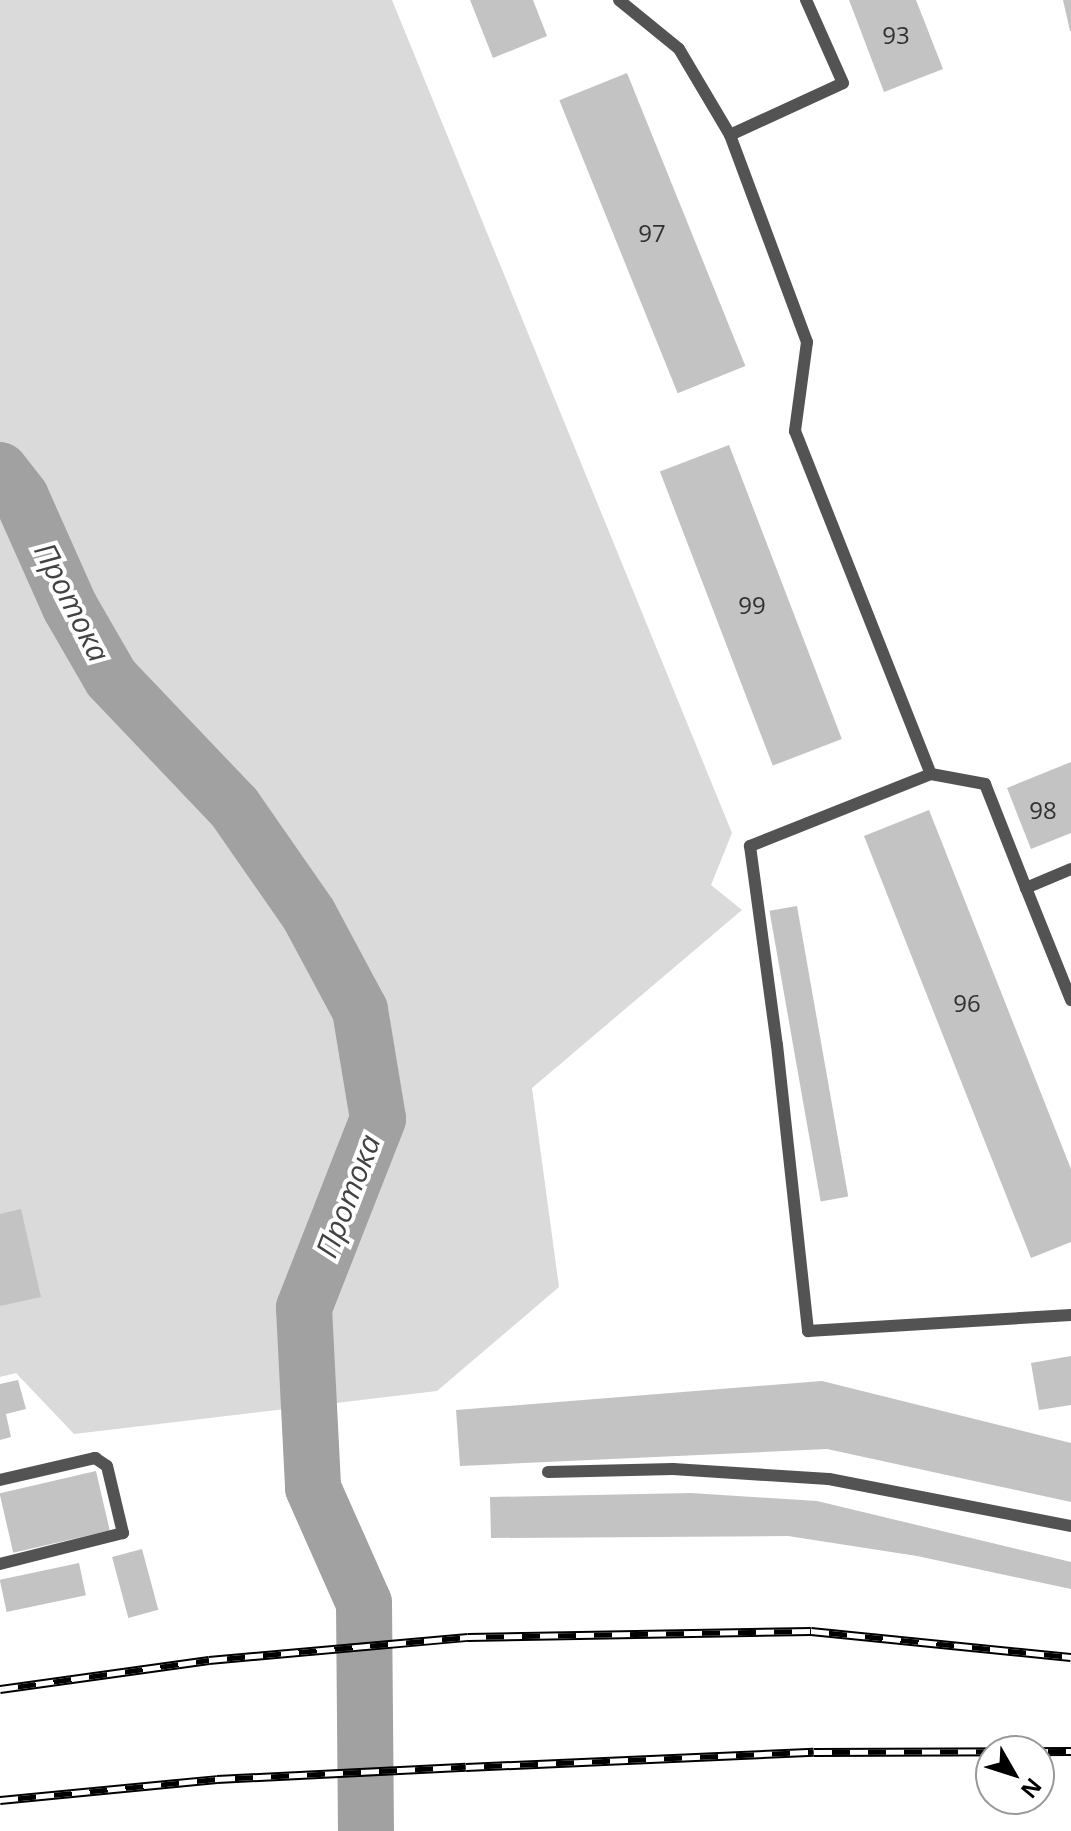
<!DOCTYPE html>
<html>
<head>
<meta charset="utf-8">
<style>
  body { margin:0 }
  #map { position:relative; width:1071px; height:1831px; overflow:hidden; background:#fff; font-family:"Open Sans",sans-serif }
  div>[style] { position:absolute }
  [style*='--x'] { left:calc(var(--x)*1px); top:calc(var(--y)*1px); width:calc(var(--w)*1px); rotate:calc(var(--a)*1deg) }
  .green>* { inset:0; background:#dadada }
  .river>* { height:56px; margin:-28px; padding:0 28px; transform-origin:28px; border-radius:28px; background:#a1a1a1 }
  .building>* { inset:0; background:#c3c3c3; transform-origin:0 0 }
  .service>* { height:12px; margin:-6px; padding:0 6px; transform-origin:6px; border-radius:6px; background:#535353 }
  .rail>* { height:9px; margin-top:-4.5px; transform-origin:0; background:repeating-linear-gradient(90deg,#fff 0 18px,#000 0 36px); box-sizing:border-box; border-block:2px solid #000 }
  span { translate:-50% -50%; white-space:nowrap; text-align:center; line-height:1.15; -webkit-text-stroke:8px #fff; paint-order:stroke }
  .number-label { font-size:24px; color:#313131 }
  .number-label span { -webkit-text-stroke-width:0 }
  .water-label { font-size:30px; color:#424242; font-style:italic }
  .north { position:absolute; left:975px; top:1735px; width:80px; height:80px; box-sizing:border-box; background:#fff; border:2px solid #999; border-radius:50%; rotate:129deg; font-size:22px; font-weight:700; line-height:32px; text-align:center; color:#000 }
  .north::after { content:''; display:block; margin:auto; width:28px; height:36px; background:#000; clip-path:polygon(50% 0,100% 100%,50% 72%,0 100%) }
</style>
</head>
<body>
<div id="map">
  <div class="green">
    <i style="clip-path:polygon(0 0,392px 0,732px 833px,711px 885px,742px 910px,532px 1088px,559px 1287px,437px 1391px,74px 1434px,16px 1373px,0 1377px)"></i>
  </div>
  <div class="river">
    <i style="--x:0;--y:470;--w:34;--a:52"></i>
    <i style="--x:21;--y:497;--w:120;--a:66"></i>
    <i style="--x:70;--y:607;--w:82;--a:60"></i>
    <i style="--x:111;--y:678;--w:178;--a:46.4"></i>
    <i style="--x:234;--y:807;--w:131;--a:55.2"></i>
    <i style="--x:309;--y:915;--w:108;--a:61.8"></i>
    <i style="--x:360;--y:1010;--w:110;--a:80.6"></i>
    <i style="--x:378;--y:1119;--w:203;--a:111.4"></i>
    <i style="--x:304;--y:1308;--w:180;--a:87.1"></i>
    <i style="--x:313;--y:1488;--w:126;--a:66.1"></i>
    <i style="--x:364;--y:1603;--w:228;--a:89.5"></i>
  </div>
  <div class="building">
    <i style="clip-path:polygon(470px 0,533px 0,547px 36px,493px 58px)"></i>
    <i style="clip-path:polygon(849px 0,916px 0,943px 69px,884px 92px)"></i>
    <i style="clip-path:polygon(1063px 0,1071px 0,1071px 31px,1070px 31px)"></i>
    <i style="left:627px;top:73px;width:316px;height:73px;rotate:68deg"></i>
    <i style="left:729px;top:445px;width:315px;height:74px;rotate:69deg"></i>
    <i style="clip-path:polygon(1071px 762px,1071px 833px,1031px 849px,1007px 788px)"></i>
    <i style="clip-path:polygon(929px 810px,1071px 1169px,1071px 1242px,1031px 1258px,864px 836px)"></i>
    <i style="left:797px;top:906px;width:295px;height:28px;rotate:80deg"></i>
    <i style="clip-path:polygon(21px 1209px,41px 1297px,0 1306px,0 1214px)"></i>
    <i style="clip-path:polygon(1071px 1356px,1071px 1405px,1039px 1410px,1031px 1363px)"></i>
    <i style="clip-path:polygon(18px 1380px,26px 1409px,6px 1414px,11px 1437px,0 1440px,0 1384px)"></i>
    <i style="clip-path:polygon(822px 1381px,1071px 1443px,1071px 1502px,827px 1449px,460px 1466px,456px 1410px)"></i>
    <i style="left:96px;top:1471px;width:61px;height:99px;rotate:77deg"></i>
    <i style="clip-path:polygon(691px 1493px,817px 1501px,1071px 1562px,1071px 1589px,917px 1556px,788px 1536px,491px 1538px,490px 1497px)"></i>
    <i style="left:142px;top:1549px;width:63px;height:31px;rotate:75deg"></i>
    <i style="left:79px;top:1563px;width:33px;height:81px;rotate:78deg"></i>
  </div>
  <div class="service">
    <i style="--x:619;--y:0;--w:77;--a:39.2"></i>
    <i style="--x:679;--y:49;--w:100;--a:59.3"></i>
    <i style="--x:730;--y:135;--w:221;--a:69.6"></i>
    <i style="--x:807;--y:342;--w:90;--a:97.7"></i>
    <i style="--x:795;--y:431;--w:369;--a:68.4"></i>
    <i style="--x:931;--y:774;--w:195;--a:158.3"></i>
    <i style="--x:750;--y:846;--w:201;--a:82.3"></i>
    <i style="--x:777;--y:1045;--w:288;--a:83.8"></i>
    <i style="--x:808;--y:1331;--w:263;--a:-3.5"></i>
    <i style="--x:730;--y:135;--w:124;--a:-24.7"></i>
    <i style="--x:843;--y:83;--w:91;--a:-114"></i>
    <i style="--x:931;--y:774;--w:55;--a:10.5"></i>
    <i style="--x:985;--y:784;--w:112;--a:68.5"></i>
    <i style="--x:1071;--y:869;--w:49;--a:157.1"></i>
    <i style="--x:1026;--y:888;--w:121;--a:68.1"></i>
    <i style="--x:548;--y:1472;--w:125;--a:-1.4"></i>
    <i style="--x:673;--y:1469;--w:156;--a:3.7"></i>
    <i style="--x:829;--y:1479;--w:247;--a:11"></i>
    <i style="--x:0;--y:1480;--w:98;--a:-13"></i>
    <i style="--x:95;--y:1458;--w:14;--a:34"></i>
    <i style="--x:107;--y:1466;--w:69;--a:76.6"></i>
    <i style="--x:123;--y:1533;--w:127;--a:165.9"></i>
  </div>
  <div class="rail">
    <i style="--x:0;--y:1689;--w:211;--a:-7.9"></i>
    <i style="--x:209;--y:1660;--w:260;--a:-5.1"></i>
    <i style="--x:468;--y:1637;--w:343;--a:-1"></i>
    <i style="--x:811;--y:1631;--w:261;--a:5.7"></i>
    <i style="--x:0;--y:1800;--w:218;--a:-5.5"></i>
    <i style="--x:217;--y:1779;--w:249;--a:-2.8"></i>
    <i style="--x:466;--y:1767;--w:348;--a:-2.5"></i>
    <i style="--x:814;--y:1752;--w:257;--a:-0.2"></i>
  </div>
  <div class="number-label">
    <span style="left:896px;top:35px">93</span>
    <span style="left:652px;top:233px">97</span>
    <span style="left:752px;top:605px">99</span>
    <span style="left:1043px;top:810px">98</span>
    <span style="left:967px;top:1003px">96</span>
  </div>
  <div class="water-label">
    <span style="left:72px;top:602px;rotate:63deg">Протока</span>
    <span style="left:348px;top:1196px;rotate:-69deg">Протока</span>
  </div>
  <div class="north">N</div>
</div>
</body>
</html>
